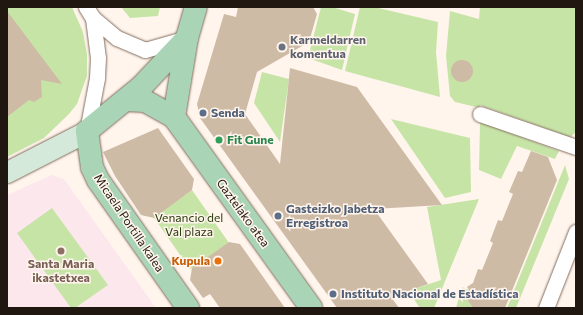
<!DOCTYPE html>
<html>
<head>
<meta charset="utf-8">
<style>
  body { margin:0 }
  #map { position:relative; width:583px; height:315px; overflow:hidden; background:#fff5ed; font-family:Commissioner,sans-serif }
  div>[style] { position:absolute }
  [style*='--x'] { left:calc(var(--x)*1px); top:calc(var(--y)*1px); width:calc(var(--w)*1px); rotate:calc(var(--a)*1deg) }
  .education>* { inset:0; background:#fce7ec }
  .green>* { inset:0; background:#c7e4a7; transform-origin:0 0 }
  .building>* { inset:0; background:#cebba5 }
  .round { border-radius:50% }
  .roads { filter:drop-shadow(0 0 1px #836d5d) drop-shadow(0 0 1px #836d5d) }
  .street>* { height:15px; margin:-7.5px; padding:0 7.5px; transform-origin:7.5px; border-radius:7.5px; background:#fff }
  .secondary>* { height:21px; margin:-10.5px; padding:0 10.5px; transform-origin:10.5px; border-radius:10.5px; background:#d4e9da }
  .primary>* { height:22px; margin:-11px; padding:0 11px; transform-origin:11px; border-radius:11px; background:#a9d4b6 }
  .dots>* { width:11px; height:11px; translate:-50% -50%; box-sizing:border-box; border:2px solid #fff5ed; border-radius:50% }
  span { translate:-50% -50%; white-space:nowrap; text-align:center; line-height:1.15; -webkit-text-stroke:3px #fff5ed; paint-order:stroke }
  .worship-label { font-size:12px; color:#5b616d; font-weight:700 }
  .left { translate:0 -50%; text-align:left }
  .service-label { font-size:12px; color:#4e5e75; font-weight:700 }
  .leisure-label { font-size:12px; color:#27864d; font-weight:700 }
  .street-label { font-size:12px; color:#201710 }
  .park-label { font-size:12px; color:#263909 }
  .food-label { font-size:12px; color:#c56008; font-weight:700 }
  .right { translate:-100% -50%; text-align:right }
  .education-label { font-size:12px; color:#785e54; font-weight:700 }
  .frame { position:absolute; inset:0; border:8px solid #201710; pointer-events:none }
</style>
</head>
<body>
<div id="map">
  <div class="education">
    <i style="clip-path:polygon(52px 175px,64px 179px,156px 308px,7px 308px,7px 195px)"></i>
  </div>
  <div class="green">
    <i style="clip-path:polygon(7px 7px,72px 7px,83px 32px,87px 54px,87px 76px,77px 104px,69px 114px,44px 138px,7px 157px)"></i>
    <i style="clip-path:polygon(121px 7px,160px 7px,158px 16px,130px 18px)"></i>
    <i style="clip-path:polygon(321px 7px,332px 7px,355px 14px,342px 70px,308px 58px)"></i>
    <i style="clip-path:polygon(360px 7px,374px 7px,438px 22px,436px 52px,440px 97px,345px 71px)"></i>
    <i style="clip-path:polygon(480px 7px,576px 7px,576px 132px,570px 137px,480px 105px,480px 108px,455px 102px,450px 96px,446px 56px,450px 11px,479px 19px)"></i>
    <i style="clip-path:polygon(262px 72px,289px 79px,280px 142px,254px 103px)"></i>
    <i style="clip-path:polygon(391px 119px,470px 138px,471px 192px,445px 198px)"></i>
    <i style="clip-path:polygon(480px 122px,559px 151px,555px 159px,517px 146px,501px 179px,479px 170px)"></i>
    <i style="clip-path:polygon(565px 165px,569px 179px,516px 308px,507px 308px)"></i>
    <i style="left:192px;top:190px;width:64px;height:47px;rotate:55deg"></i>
    <i style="clip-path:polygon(479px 199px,434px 308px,420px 308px,408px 291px,441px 280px,427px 207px)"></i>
    <i style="clip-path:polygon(52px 208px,108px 285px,75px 308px,71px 308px,17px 233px)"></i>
    <i style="clip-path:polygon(462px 287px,469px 290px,463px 294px,473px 308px,456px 308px)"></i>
  </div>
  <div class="building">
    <i style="clip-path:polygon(238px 7px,313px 7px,317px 14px,309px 42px,257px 72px,245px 114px,280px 164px,290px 68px,357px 87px,442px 205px,374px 209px,428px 284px,391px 297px,399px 308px,337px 308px,200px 118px,197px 104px,224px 14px,236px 17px)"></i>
    <i style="clip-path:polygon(7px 11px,62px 84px,41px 80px,42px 97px,34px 102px,29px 100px,7px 117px)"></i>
    <i class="round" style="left:451px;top:60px;width:22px;height:22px"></i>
    <i style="clip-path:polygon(158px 128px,194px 179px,192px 190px,154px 218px,141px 215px,115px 176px,103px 152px)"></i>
    <i style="clip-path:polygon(531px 151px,548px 157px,557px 180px,505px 308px,473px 308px,463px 294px,469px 290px,467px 287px,473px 283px,478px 269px,482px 270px,493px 243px,490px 241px,498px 220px,502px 221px,513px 194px,509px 192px,518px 171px,522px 172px)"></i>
    <i style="clip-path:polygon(229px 242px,240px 244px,285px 308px,220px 308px,210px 294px,203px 298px,190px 280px,192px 268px)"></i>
  </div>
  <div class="roads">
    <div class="street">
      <i style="--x:86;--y:7;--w:13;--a:58"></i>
      <i style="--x:93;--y:18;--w:40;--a:82.9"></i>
      <i style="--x:98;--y:58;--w:20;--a:93"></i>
      <i style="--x:97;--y:78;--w:54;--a:100.7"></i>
      <i style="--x:93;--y:18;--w:31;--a:40"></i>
      <i style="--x:117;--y:38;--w:30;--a:23"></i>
      <i style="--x:145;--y:50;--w:41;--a:-15.8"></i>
      <i style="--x:480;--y:114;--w:102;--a:19"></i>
      <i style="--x:546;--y:308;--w:82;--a:-68.5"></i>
    </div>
    <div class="secondary">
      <i style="--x:7;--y:172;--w:90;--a:-27.1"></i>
    </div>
    <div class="primary">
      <i style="--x:126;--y:100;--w:19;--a:3"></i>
      <i style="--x:145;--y:101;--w:33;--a:29"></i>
      <i style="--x:174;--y:117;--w:235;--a:54.3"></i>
      <i style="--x:174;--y:117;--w:80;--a:-80.7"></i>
      <i style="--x:188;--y:308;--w:156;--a:-125.1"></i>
      <i style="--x:98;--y:180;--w:14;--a:-115"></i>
      <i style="--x:92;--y:167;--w:36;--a:-98"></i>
      <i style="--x:87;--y:131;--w:70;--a:-39.2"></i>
      <i style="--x:141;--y:87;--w:67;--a:-46.8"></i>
      <i style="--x:187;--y:38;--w:32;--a:-74"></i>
    </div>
  </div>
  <div class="dots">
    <i style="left:282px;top:47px;background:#6b7280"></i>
    <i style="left:203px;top:113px;background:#5c6f8a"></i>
    <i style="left:219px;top:140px;background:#2e9e5b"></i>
    <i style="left:278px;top:216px;background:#5c6f8a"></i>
    <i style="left:61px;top:251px;background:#8d6e63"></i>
    <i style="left:218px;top:261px;background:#e8710a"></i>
    <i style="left:333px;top:294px;background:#5c6f8a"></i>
  </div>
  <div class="worship-label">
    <span class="left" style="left:290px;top:47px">Karmeldarren<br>komentua</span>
  </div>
  <div class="service-label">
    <span class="left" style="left:211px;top:113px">Senda</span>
    <span class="left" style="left:286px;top:216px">Gasteizko Jabetza<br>Erregistroa</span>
    <span class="left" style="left:341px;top:294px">Instituto Nacional de Estadística</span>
  </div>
  <div class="leisure-label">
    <span class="left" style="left:227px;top:140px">Fit Gune</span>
  </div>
  <div class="street-label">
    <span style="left:243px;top:213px;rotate:54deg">Gaztelako atea</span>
    <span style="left:129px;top:223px;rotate:56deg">Micaela Portilla kalea</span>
  </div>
  <div class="park-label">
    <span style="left:189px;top:225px">Venancio del<br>Val plaza</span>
  </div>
  <div class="food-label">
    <span class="right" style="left:210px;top:261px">Kupula</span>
  </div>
  <div class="education-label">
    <span style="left:61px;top:271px">Santa Maria<br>ikastetxea</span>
  </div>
  <div class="frame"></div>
</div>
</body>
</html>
